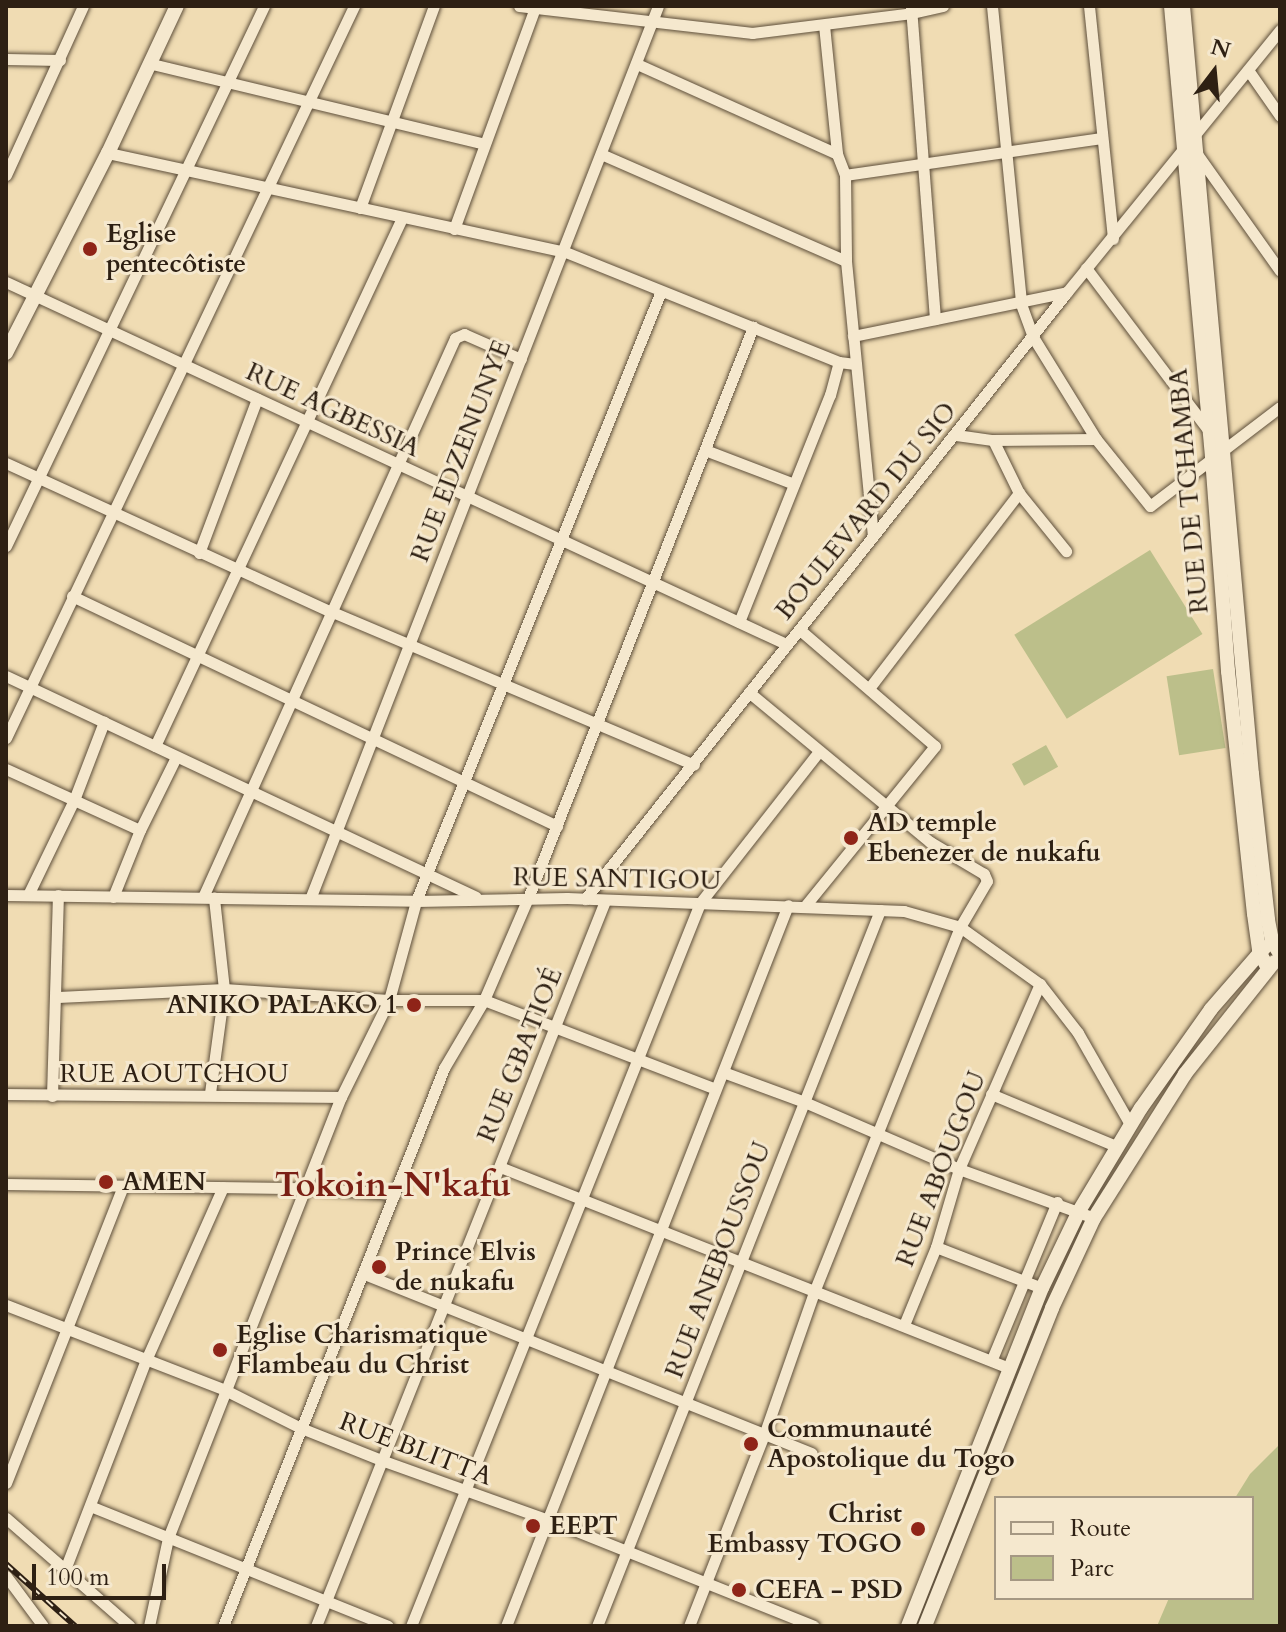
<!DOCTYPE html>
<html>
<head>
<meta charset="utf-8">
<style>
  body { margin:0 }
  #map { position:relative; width:1286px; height:1632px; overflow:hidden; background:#f0dcb3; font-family:Cardo,serif }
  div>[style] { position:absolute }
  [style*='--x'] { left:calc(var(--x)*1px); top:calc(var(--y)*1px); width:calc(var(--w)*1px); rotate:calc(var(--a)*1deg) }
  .green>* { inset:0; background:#bcbf8a; transform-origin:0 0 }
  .roads { filter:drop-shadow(0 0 2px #5e4f3b) drop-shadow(0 0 2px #5e4f3b) }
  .street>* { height:11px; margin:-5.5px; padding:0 5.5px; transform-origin:5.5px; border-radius:5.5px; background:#f5e8ce }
  .secondary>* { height:14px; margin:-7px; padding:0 7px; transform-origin:7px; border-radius:7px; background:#f5e8ce }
  .rail>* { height:6px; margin-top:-3px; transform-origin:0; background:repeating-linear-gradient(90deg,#f5e8ce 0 9px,#2e2013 0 18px); box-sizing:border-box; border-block:2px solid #2e2013 }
  .dots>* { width:22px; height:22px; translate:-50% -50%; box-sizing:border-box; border:4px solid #f5e8ce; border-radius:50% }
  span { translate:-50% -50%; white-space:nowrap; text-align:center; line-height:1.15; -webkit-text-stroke:6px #f5e8ce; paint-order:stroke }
  .poi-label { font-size:26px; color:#2e2013; font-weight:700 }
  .left { translate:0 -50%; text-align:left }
  .right { translate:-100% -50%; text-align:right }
  .street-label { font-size:26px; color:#2e2013 }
  .district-label { font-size:34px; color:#7a1f14; font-weight:700 }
  .frame { position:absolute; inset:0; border:8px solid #2e2013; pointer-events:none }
  .legend { position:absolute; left:994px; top:1496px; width:260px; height:104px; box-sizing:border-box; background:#f5e8ce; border:2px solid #a59883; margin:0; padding:10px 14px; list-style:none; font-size:24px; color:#2e2013 }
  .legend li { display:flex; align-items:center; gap:16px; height:40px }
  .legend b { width:40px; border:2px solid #a59883 }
  .north { position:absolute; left:1174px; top:32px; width:80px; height:80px; -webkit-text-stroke:6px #f5e8ce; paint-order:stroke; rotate:16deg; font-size:22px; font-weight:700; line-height:32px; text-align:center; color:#2e2013 }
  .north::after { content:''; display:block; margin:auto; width:28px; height:36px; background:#2e2013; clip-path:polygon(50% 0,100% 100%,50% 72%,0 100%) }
  .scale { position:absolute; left:32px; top:1564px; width:134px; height:36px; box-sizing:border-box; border:4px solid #2e2013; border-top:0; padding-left:10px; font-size:24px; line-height:28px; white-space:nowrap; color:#2e2013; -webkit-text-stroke:6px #f5e8ce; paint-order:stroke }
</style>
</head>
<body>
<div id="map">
  <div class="green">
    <i style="left:1150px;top:550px;width:99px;height:160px;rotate:58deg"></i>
    <i style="left:1213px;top:669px;width:80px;height:47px;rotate:81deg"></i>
    <i style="left:1046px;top:745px;width:25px;height:39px;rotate:61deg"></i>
    <i style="clip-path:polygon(1280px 1444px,1280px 1626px,1157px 1626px,1169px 1598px,1252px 1598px,1252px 1498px,1235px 1498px,1250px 1474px)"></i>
  </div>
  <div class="roads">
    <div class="street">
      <i style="--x:519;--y:6;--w:235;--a:6.6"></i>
      <i style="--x:752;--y:33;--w:161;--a:-7.1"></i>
      <i style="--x:912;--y:13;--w:32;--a:-13"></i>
      <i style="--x:992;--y:6;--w:299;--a:84.4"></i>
      <i style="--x:1021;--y:304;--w:35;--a:70"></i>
      <i style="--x:1033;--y:337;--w:120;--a:58.3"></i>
      <i style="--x:1096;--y:439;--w:86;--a:51.1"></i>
      <i style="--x:1150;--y:506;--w:163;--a:-37.3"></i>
      <i style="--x:1089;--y:6;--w:234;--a:84.1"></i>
      <i style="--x:911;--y:7;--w:313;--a:85.6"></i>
      <i style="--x:824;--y:25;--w:130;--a:84.2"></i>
      <i style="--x:837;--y:154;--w:22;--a:69"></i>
      <i style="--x:845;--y:175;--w:86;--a:89.3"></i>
      <i style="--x:846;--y:261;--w:276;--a:84.4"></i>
      <i style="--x:6;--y:59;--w:54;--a:1.1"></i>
      <i style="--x:152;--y:64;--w:342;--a:13.5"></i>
      <i style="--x:637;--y:64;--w:219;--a:24.2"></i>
      <i style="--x:1248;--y:70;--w:56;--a:55.2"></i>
      <i style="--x:108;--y:153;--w:465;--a:12.2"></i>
      <i style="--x:563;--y:251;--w:297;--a:21.9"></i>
      <i style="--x:839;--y:362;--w:16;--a:7"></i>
      <i style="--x:601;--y:154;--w:267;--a:23.6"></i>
      <i style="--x:1197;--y:154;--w:143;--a:54.6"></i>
      <i style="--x:6;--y:175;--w:186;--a:-65.5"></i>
      <i style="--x:845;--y:175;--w:259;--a:-8.2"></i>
      <i style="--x:360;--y:208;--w:215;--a:-69.9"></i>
      <i style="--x:454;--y:229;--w:235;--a:-69.9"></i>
      <i style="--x:1086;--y:268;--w:208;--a:53"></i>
      <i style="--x:6;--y:282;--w:860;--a:24.9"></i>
      <i style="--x:853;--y:336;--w:218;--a:-11.6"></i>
      <i style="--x:956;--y:435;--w:37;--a:8"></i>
      <i style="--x:993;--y:440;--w:103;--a:-0.6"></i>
      <i style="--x:993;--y:440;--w:59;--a:63.9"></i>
      <i style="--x:1019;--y:493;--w:75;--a:51"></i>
      <i style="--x:705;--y:450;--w:95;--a:20.9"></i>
      <i style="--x:6;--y:463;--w:356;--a:24.6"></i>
      <i style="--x:330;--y:611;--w:395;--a:22.9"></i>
      <i style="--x:6;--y:546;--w:598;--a:-64.46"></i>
      <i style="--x:199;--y:553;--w:165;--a:-69.4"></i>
      <i style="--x:72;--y:596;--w:537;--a:25.37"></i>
      <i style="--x:739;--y:622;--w:245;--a:-68.2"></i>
      <i style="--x:830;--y:395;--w:34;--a:-75"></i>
      <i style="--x:800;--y:630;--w:178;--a:40.7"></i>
      <i style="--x:935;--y:746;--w:206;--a:129.1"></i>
      <i style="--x:6;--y:676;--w:519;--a:25.18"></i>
      <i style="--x:870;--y:687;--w:245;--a:-52.5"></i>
      <i style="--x:6;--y:738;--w:811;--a:-64.57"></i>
      <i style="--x:155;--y:746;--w:583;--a:-64.93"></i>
      <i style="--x:6;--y:769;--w:147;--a:24.5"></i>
      <i style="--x:6;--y:895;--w:410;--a:0.8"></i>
      <i style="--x:416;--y:901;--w:151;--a:-1.1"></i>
      <i style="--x:567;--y:898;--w:337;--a:2.2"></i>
      <i style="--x:904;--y:911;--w:58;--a:15.9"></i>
      <i style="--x:960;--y:927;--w:98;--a:35.5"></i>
      <i style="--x:1040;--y:984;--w:62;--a:52.2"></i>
      <i style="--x:1078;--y:1033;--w:105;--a:60.3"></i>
      <i style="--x:28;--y:895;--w:106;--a:-64.2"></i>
      <i style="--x:74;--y:800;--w:84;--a:-69"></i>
      <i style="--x:113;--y:897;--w:72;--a:-68.1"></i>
      <i style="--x:140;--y:830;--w:81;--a:-63.7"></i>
      <i style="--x:203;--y:897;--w:613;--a:-65.73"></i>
      <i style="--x:455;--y:338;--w:10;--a:-24"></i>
      <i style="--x:464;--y:334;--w:62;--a:23.7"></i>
      <i style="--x:310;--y:899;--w:958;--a:-68.71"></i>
      <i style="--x:585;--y:899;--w:775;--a:-51.55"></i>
      <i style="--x:1067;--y:292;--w:338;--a:-50.9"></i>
      <i style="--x:58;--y:997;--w:166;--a:-2.8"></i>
      <i style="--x:224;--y:989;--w:165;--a:3.8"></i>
      <i style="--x:389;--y:1000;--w:95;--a:0"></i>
      <i style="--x:484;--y:1000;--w:248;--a:21"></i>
      <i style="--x:723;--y:1072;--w:84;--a:20.2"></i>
      <i style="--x:802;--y:1101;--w:171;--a:23.4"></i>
      <i style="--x:959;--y:1169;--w:144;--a:19.9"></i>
      <i style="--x:210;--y:1093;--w:105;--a:-82.3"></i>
      <i style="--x:224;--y:989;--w:92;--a:-96.3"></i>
      <i style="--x:6;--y:1094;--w:335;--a:0.5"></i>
      <i style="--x:991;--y:1094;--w:135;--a:22.6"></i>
      <i style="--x:52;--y:1096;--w:201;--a:-88.3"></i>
      <i style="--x:500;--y:1167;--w:547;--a:21.55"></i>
      <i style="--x:6;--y:1184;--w:299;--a:0.8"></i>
      <i style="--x:305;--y:1188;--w:90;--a:3.8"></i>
      <i style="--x:936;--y:1247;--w:114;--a:21.1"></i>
      <i style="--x:364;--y:1274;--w:482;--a:21.8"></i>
      <i style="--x:6;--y:1305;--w:235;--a:21.2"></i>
      <i style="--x:225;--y:1390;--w:85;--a:26.6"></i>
      <i style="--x:301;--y:1428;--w:86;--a:21.8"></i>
      <i style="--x:381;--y:1460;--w:178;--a:19.7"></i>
      <i style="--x:549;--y:1520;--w:285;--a:21.8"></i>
      <i style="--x:904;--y:1325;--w:84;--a:-67.7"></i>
      <i style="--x:936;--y:1247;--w:81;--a:-73.6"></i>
      <i style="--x:959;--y:1169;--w:202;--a:-66.4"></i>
      <i style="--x:992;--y:1359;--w:170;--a:-67.5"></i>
      <i style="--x:6;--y:1483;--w:319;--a:-68.5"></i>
      <i style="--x:90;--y:1506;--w:321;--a:21.9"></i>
      <i style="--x:6;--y:1518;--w:164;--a:41.1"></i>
      <i style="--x:64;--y:1572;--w:227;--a:-68.9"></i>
      <i style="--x:146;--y:1360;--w:189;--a:-66"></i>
      <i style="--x:6;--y:1576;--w:62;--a:53.5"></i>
      <i style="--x:149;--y:1626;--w:90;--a:-77.8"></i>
      <i style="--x:168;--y:1538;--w:474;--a:-68.6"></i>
      <i style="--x:341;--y:1097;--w:108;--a:-63.7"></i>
      <i style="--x:389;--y:1000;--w:103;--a:-74.7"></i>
      <i style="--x:416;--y:901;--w:657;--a:-68.12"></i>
      <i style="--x:223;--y:1626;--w:600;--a:-68.39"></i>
      <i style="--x:444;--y:1068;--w:79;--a:-59.5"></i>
      <i style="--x:484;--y:1000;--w:111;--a:-66.7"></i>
      <i style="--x:528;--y:898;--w:614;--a:-68.49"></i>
      <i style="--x:316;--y:1626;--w:780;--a:-68.27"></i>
      <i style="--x:411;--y:1626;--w:779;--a:-68.21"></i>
      <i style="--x:700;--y:903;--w:193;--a:-51.9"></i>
      <i style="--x:506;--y:1626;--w:774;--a:-68.64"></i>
      <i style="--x:597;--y:1626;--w:770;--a:-68.43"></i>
      <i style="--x:689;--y:1626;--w:205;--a:-68.6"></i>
      <i style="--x:764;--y:1435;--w:151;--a:-70.7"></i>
      <i style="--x:814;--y:1292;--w:393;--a:-68.2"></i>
      <i style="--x:960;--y:927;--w:53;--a:-59.6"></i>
      <i style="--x:987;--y:881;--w:8;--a:-113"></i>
      <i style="--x:984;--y:874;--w:63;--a:-149.3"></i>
      <i style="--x:930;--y:842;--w:235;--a:-140.4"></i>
    </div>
    <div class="secondary">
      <i style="--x:1171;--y:6;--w:454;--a:84.8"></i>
      <i style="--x:1212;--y:458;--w:214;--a:85.7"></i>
      <i style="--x:1228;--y:671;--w:244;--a:83.9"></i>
      <i style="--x:1254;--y:914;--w:37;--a:82"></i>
      <i style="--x:1259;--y:951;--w:20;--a:63"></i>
      <i style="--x:1183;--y:6;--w:771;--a:84.87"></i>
      <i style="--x:1252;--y:774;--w:147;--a:83.7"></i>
      <i style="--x:1268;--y:920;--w:21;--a:79"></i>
      <i style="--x:1272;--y:941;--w:15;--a:58"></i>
      <i style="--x:6;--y:353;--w:225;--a:-63"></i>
      <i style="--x:108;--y:153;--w:162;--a:-64.9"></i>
      <i style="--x:908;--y:1626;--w:364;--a:-68.4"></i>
      <i style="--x:1042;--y:1288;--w:85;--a:-64.3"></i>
      <i style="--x:1079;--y:1211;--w:120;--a:-59"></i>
      <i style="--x:1141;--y:1108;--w:121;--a:-54.7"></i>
      <i style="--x:1211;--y:1009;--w:82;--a:-48.9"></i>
      <i style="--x:925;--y:1626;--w:342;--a:-68.2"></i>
      <i style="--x:1052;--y:1308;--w:99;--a:-65"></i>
      <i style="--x:1094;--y:1218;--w:170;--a:-57.7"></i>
      <i style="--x:1185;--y:1074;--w:143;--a:-51.5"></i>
    </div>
  </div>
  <div class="rail">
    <i style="--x:6;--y:1564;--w:93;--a:41.9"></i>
  </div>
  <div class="dots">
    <i style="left:90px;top:249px;background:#8f2418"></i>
    <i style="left:851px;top:838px;background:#8f2418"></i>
    <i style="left:414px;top:1005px;background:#8f2418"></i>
    <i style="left:106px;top:1182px;background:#8f2418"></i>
    <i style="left:379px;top:1267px;background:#8f2418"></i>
    <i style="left:220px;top:1350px;background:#8f2418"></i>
    <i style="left:751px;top:1444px;background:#8f2418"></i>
    <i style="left:533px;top:1526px;background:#8f2418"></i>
    <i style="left:918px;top:1529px;background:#8f2418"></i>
    <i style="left:739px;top:1590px;background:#8f2418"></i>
  </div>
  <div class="poi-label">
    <span class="left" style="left:106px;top:249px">Eglise<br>pentecôtiste</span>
    <span class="left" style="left:867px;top:838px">AD temple<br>Ebenezer de nukafu</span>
    <span class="right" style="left:398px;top:1005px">ANIKO PALAKO 1</span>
    <span class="left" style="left:122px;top:1182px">AMEN</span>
    <span class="left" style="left:395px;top:1267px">Prince Elvis<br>de nukafu</span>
    <span class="left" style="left:236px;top:1350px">Eglise Charismatique<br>Flambeau du Christ</span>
    <span class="left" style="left:767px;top:1444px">Communauté<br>Apostolique du Togo</span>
    <span class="right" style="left:902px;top:1529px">Christ<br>Embassy TOGO</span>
    <span class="left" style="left:549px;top:1526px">EEPT</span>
    <span class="left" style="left:755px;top:1590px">CEFA - PSD</span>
  </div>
  <div class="street-label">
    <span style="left:333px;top:410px;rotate:25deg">RUE AGBESSIA</span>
    <span style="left:461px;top:451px;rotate:-69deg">RUE EDZENUNYE</span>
    <span style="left:1189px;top:491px;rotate:-95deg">RUE DE TCHAMBA</span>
    <span style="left:866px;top:511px;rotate:-51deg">BOULEVARD DU SIO</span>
    <span style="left:617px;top:879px;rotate:1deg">RUE SANTIGOU</span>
    <span style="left:520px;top:1055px;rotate:-68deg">RUE GBATIOÉ</span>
    <span style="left:174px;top:1074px">RUE AOUTCHOU</span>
    <span style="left:941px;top:1169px;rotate:-69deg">RUE ABOUGOU</span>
    <span style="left:718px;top:1260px;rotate:-69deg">RUE ANEBOUSSOU</span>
    <span style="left:416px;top:1449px;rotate:21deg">RUE BLITTA</span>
  </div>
  <div class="district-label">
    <span style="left:393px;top:1186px">Tokoin-N'kafu</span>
  </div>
  <div class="frame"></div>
  <ul class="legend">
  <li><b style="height:10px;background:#f5e8ce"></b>Route</li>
  <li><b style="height:22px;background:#bcbf8a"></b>Parc</li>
  </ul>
  <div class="north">N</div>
  <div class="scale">100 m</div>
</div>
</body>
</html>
